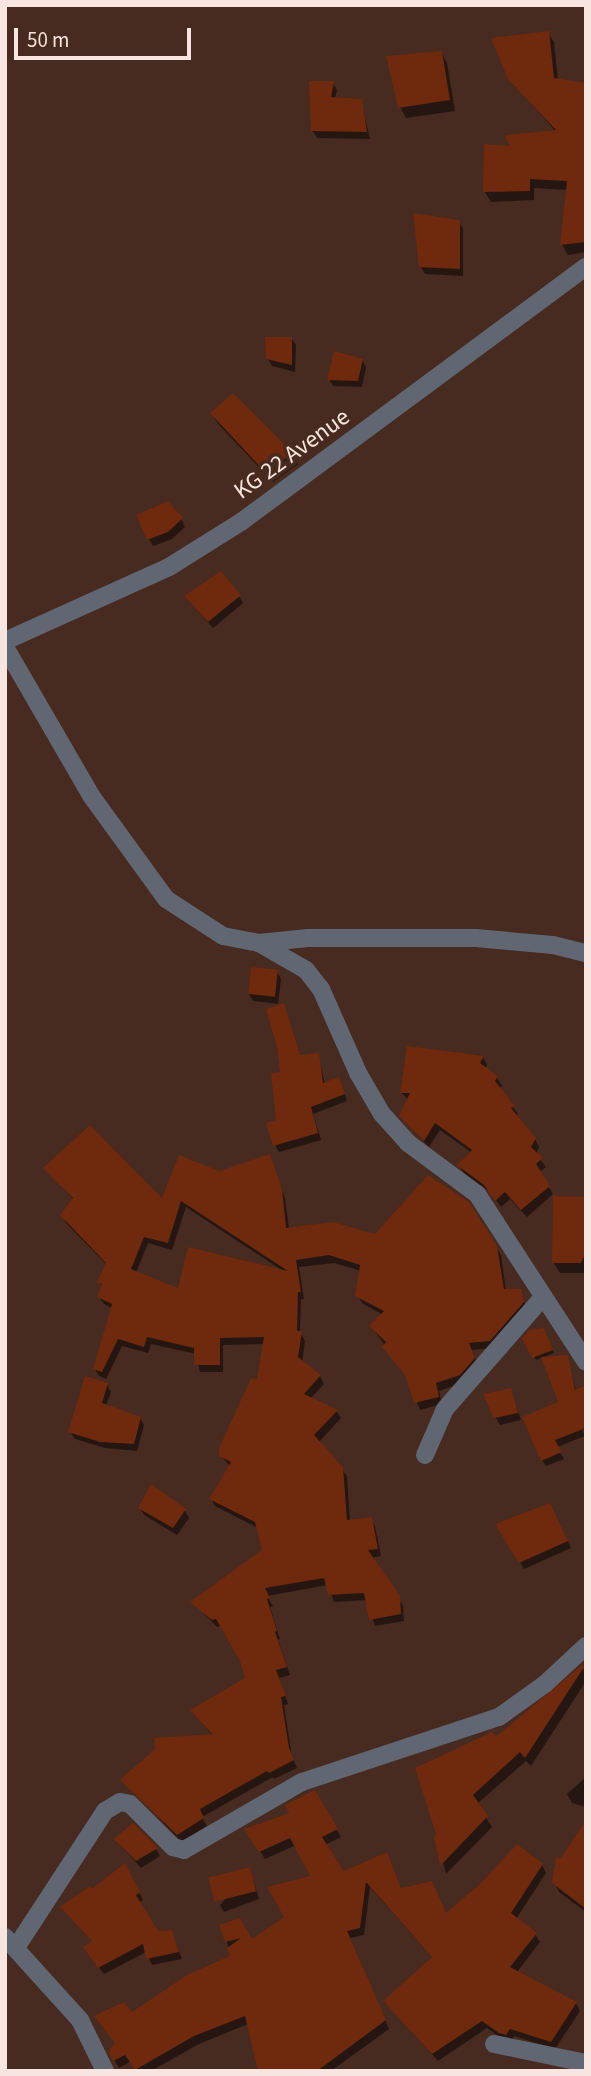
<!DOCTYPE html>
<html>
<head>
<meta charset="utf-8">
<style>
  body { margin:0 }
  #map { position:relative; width:591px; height:2076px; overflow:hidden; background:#472a20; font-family:"Source Sans 3",sans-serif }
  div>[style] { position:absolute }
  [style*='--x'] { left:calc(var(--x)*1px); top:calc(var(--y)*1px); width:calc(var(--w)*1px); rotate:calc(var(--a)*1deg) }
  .shadow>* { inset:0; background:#0007 }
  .building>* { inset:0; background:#6f290d; transform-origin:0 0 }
  .minor>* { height:18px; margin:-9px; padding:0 9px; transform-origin:9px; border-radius:9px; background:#606672 }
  span { translate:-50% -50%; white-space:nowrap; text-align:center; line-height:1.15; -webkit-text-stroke:7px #472a20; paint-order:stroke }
  .street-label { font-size:24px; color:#f9e5df }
  .frame { position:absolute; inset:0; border:7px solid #f9e5df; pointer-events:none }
  .scale { position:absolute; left:14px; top:28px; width:177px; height:32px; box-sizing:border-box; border:4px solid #f9e5df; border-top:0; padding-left:9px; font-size:21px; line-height:24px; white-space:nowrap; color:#f9e5df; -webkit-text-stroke:5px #472a20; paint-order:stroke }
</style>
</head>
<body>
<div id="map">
  <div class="shadow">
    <i style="clip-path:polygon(548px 33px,554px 42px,558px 80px,586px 85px,586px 252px,568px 255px,562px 245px,568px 190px,534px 188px,534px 200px,491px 202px,485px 192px,486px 146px,513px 148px,556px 132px,510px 78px)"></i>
    <i style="clip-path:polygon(441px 52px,447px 63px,455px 111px,406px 118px,400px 107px)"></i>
    <i style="clip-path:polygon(333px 83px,337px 90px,335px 99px,361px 100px,370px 139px,317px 138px,312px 130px)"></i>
    <i style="clip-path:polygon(459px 221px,463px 229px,463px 276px,425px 274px,421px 267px)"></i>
    <i style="clip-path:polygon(291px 338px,296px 345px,295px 372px,272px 366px,268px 359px)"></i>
    <i style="clip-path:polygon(362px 360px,366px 367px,362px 387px,333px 386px,329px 379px)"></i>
    <i style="clip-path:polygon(233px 396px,292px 454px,298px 464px,273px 482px,218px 424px,212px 414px)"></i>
    <i style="clip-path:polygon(181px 519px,185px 527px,172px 539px,153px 546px,149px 539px)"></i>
    <i style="clip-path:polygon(239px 596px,243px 603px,213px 628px,191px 603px)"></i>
    <i style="clip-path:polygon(277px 972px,281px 979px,278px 1004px,253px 1001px,249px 994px)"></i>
    <i style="clip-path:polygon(283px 1005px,300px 1057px,318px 1055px,325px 1084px,342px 1086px,347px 1101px,313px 1114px,321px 1140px,279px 1152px,275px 1145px,282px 1073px)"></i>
    <i style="clip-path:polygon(483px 1057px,487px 1065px,485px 1069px,497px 1078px,502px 1086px,499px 1089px,513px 1107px,518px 1114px,516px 1116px,535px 1139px,539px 1147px,536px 1154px,546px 1167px,539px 1172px,553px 1194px,527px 1217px,510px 1199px,501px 1207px,491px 1193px,464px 1173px,460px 1166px,472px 1153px,440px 1130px,429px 1147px,401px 1116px,409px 1100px,401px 1093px)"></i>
    <i style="clip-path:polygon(evenodd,269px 1156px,285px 1198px,289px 1229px,496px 1247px,501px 1255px,506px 1291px,520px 1291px,527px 1310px,494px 1348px,472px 1350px,478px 1366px,464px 1382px,439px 1391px,442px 1404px,420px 1410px,408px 1378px,371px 1326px,383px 1315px,362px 1303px,357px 1295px,361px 1271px,334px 1263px,299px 1267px,304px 1299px,301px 1299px,300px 1332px,305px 1341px,302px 1363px,320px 1376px,324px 1384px,310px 1399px,336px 1411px,341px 1418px,319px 1442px,347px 1476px,350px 1522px,371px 1519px,375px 1526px,381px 1556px,371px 1558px,403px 1606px,404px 1621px,375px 1626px,367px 1600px,334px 1602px,328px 1585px,267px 1596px,273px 1606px,270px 1607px,280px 1639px,278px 1640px,290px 1675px,279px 1678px,288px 1704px,284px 1705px,292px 1757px,297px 1768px,274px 1779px,273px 1777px,202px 1817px,207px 1826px,182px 1842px,122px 1780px,213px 1736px,192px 1711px,247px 1679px,241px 1660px,222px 1625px,217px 1627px,193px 1602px,264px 1550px,258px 1528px,215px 1506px,211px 1499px,230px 1466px,220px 1455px,258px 1382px,265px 1344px,223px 1345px,223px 1372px,200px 1372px,196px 1354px,151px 1344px,148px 1353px,122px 1346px,106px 1379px,99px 1376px,95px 1369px,112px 1308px,104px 1304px,99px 1297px,103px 1287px,99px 1281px,107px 1265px,66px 1223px,62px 1215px,74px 1200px,46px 1168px,163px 1201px,219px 1173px,269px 1156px,186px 1207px,283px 1271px,180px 1290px,136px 1273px,148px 1243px,172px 1250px,186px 1207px)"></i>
    <i style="clip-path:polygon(586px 1198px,586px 1273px,560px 1273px,553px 1262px)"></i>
    <i style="clip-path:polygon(543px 1330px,554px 1353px,536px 1360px,524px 1339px)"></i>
    <i style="clip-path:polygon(567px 1356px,576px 1391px,586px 1387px,586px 1430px,582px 1430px,585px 1436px,557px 1447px,564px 1459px,546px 1466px,542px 1460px,560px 1403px)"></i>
    <i style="clip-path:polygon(107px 1385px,111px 1392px,106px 1406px,140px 1418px,144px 1425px,137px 1451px,105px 1448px,75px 1439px,70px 1432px)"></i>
    <i style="clip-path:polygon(510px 1390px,521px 1420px,500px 1425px,495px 1417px)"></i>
    <i style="clip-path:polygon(140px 1508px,185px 1511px,189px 1518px,177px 1535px,144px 1515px)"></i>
    <i style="clip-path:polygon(553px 1512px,571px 1548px,524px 1569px,498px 1525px)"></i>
    <i style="clip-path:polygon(583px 1668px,586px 1681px,531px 1766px,526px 1761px,477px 1804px,492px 1827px,446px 1874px,436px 1836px,495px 1740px)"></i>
    <i style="clip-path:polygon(586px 1777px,586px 1807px,572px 1803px,567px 1794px)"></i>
    <i style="clip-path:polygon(314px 1792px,341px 1837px,325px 1845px,344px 1874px,401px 1889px,446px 1915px,542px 1865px,546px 1873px,516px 1919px,535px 1934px,540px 1942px,517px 1972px,576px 2003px,580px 2011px,555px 2049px,514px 2036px,511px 2042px,505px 2041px,487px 2028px,438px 2061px,386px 2002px,433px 1958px,370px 1887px,364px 1935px,350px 1938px,389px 2029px,331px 2071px,260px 2071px,248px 2024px,199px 2044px,151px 2071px,137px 2071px,131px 2061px,119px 2068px,110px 2052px,117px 2044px,96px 2017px,131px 2015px,232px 1957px,221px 1926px,251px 1941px,286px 1918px,312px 1877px,296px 1845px,265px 1859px,247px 1830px,291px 1814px)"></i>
    <i style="clip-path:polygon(586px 1824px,586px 1912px,559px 1892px,554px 1882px,561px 1861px)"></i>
    <i style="clip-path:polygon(116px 1840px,156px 1849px,160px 1856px,141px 1868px)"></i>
    <i style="clip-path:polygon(124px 1865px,143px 1900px,139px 1903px,158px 1933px,171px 1931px,182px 1959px,152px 1965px,146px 1952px,104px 1974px,89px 1955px,93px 1942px,62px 1908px,92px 1891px)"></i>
    <i style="clip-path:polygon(250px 1870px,259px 1899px,224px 1912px,220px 1905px)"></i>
  </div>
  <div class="building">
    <i style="clip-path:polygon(549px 31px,554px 78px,586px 83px,586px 242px,560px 245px,567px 181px,530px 179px,530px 191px,483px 192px,484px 144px,510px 146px,505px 135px,556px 130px,508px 79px,491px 38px)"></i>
    <i style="clip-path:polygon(442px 51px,450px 100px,398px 108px,386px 56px)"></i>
    <i style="clip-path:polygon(309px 81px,334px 81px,331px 97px,362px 99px,367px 132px,311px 131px)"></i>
    <i style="clip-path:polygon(413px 213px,460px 220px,460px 269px,419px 267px)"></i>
    <i style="clip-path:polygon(265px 337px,292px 337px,292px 365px,266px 359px)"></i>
    <i style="clip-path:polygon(334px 351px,363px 359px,358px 381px,327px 380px)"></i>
    <i style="clip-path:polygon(233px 393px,293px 453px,266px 473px,210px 413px)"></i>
    <i style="clip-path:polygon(168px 501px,183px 518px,168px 532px,147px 540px,136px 515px)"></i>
    <i style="clip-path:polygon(221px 571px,241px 595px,208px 622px,184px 596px)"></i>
    <i style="left:251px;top:967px;width:27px;height:27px;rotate:6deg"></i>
    <i style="clip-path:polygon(284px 1003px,300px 1055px,319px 1053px,323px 1083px,339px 1077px,345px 1094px,311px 1107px,318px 1133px,273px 1146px,266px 1123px,276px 1120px,271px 1073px,280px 1072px,277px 1047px,266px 1009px)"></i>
    <i style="clip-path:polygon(407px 1046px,484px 1056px,480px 1063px,498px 1076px,495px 1081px,515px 1106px,511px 1108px,536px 1138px,531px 1147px,543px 1158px,536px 1164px,550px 1186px,521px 1210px,505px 1192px,495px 1201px,484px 1185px,457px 1165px,472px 1150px,435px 1123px,424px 1141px,399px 1116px,410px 1093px,400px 1093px)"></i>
    <i style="clip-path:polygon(evenodd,90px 1125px,162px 1198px,179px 1155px,219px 1171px,270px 1154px,282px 1189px,286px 1228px,333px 1222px,375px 1234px,428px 1175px,469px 1202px,497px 1246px,504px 1289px,521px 1289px,524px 1302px,490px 1341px,469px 1343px,475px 1358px,460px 1375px,436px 1383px,439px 1397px,414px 1403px,405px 1375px,382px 1347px,386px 1342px,369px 1326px,384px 1311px,355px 1296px,360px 1265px,329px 1255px,296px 1260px,301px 1292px,298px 1292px,297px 1331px,302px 1331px,298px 1357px,321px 1375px,304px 1394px,338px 1410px,314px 1435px,343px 1467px,347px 1520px,372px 1517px,378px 1549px,368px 1550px,400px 1596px,401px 1614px,369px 1620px,364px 1593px,328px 1595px,324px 1578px,265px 1588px,270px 1598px,267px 1599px,277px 1631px,275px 1632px,287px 1667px,276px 1670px,286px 1696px,281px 1697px,289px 1748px,294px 1760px,269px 1773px,267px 1771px,200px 1809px,204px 1818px,177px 1835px,120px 1780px,155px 1749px,154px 1738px,212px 1734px,190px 1710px,245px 1678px,240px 1661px,216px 1619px,212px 1620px,190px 1602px,262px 1550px,255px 1522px,209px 1499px,231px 1462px,219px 1456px,219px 1448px,251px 1378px,257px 1379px,264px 1337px,220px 1338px,220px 1365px,194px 1365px,194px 1348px,147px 1337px,144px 1347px,118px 1339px,102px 1372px,93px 1369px,112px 1304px,97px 1297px,102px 1284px,97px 1282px,106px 1263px,60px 1215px,73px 1198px,43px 1168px,90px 1125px,181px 1201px,288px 1271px,188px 1247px,178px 1288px,131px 1269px,144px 1237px,168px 1243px,181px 1201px)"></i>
    <i style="clip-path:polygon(553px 1196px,586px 1197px,586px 1252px,581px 1263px,552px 1263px)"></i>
    <i style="clip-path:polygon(544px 1328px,553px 1350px,532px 1358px,522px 1339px,529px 1330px)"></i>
    <i style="clip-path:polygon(568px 1355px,575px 1390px,586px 1385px,586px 1428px,555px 1440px,562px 1452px,541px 1461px,522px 1417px,558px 1402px,541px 1357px)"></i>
    <i style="clip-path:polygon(85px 1376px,108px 1383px,102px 1403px,141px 1417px,134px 1444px,100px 1442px,68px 1432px)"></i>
    <i style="clip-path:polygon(511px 1388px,518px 1413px,494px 1418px,483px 1394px)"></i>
    <i style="clip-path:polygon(151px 1484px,186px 1509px,173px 1528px,138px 1508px)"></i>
    <i style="clip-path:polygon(550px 1503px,568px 1541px,519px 1563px,495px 1524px)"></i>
    <i style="clip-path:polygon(582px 1665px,584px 1667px,525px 1758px,520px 1752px,473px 1795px,488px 1816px,440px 1866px,434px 1836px,436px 1834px,415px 1768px,492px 1732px,496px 1737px)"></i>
    <i style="clip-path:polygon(315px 1790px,338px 1829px,322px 1837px,344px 1871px,387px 1852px,401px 1888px,432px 1881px,446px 1913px,481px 1883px,517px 1844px,543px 1864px,511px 1913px,537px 1933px,510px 1967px,577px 2002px,551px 2042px,510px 2029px,506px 2035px,499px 2033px,482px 2021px,432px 2054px,383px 2001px,432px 1957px,366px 1882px,360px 1928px,347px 1931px,386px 2020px,317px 2071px,258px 2071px,245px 2016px,194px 2036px,135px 2070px,125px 2055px,113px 2061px,108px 2052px,115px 2043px,94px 2016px,124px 2002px,132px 2012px,187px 1975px,230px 1956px,227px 1948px,241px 1938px,225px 1942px,219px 1925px,240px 1918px,252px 1939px,284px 1917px,267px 1887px,310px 1876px,290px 1838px,259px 1852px,244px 1829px,289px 1813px,285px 1805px)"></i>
    <i style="clip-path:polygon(586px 1820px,586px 1909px,552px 1883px,556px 1856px,560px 1859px)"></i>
    <i style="clip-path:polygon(133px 1823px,158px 1848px,136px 1861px,114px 1839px)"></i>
    <i style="clip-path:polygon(125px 1863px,140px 1892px,136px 1895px,158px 1931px,172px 1930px,179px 1952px,146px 1959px,143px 1944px,98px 1968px,83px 1947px,92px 1941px,60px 1907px,90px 1886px,92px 1889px)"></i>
    <i style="left:250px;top:1867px;width:25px;height:43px;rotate:76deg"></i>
  </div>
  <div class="minor">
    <i style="--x:5;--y:641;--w:180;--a:-24.3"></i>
    <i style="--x:169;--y:567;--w:85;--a:-32"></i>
    <i style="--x:241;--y:522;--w:429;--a:-36.5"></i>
    <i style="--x:5;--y:647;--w:173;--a:59.9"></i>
    <i style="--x:92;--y:797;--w:126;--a:54"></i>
    <i style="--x:166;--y:899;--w:68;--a:33"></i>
    <i style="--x:223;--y:936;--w:37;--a:11"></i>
    <i style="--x:259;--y:943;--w:54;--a:29.9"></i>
    <i style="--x:306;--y:970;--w:24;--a:52"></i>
    <i style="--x:321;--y:989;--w:92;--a:66.2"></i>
    <i style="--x:358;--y:1073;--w:48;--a:59.7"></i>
    <i style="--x:382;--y:1114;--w:39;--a:48"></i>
    <i style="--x:408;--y:1143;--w:86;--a:36.5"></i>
    <i style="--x:477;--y:1194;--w:200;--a:57"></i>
    <i style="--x:259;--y:943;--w:49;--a:-5.8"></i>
    <i style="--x:308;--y:938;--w:168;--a:0"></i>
    <i style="--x:476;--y:938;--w:77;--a:5.2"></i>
    <i style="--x:553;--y:945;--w:34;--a:14"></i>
    <i style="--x:425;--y:1455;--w:50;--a:-66.5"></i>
    <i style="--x:445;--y:1409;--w:149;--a:-48.8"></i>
    <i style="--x:5;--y:1937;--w:112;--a:47.9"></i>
    <i style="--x:80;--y:2020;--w:57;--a:63.9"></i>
    <i style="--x:17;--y:1946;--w:161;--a:-56.9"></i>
    <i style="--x:105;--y:1811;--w:17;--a:-31"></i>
    <i style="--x:120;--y:1802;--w:10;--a:11"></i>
    <i style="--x:130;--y:1804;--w:61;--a:45"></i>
    <i style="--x:173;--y:1847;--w:11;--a:15"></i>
    <i style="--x:184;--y:1850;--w:136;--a:-30"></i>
    <i style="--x:302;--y:1782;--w:207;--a:-18.3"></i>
    <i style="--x:499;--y:1717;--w:57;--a:-35.7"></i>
    <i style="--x:545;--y:1684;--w:56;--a:-42.8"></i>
    <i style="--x:494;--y:2044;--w:94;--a:11.7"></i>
  </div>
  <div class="street-label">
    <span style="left:292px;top:454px;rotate:-36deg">KG 22 Avenue</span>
  </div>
  <div class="frame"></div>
  <div class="scale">50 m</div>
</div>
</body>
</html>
